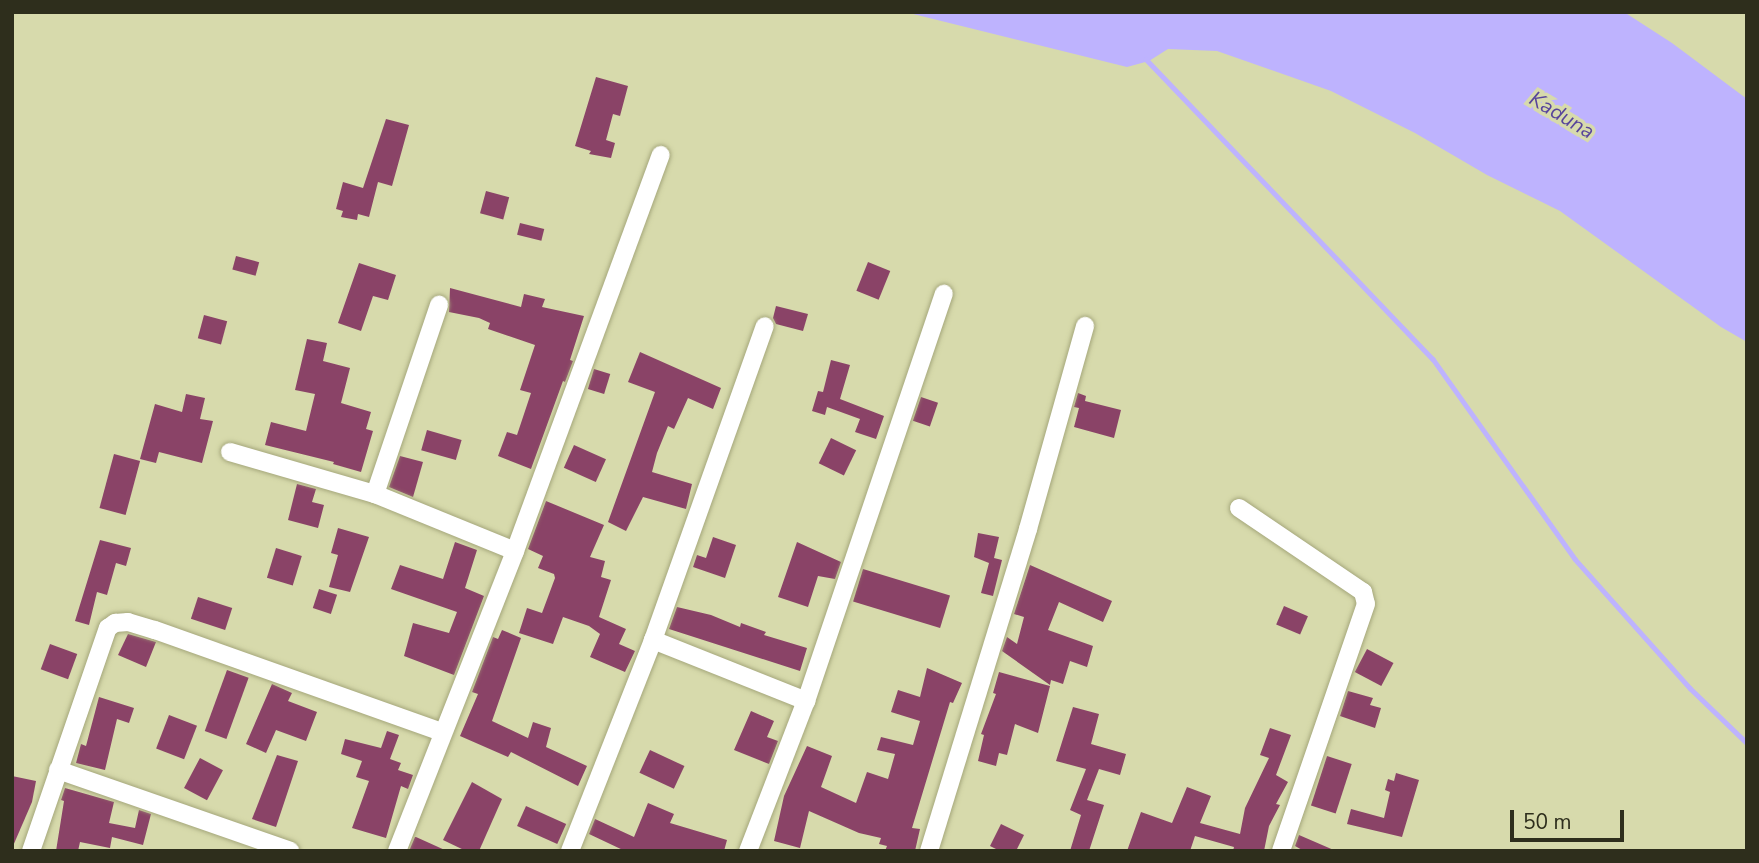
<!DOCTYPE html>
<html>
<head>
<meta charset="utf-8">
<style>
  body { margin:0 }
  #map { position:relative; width:1759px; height:863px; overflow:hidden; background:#d7daac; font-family:"Nunito Sans",sans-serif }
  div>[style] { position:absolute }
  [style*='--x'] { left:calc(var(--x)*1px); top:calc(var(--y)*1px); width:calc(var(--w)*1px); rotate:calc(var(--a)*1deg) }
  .water>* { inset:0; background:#beb3fe }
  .stream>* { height:4.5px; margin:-2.25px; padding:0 2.25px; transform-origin:2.25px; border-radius:2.25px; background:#beb3fe }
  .building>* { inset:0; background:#8a4367; transform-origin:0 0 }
  .roads { filter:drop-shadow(0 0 2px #a5a77b) drop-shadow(0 0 2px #a5a77b) }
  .street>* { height:18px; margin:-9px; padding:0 9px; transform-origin:9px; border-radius:9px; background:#fff }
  span { translate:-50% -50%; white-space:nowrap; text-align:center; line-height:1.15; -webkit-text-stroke:7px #d7daac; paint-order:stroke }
  .water-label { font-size:21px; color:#58459b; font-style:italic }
  .frame { position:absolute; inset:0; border:14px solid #2e2e1c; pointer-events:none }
  .scale { position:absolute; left:1510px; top:810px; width:114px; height:32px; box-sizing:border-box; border:4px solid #2e2e1c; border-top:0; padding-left:9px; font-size:21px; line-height:24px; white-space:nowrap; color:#2e2e1c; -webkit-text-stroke:5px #d7daac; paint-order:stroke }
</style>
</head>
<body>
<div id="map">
  <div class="water">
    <i style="clip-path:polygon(905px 12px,1624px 12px,1672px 43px,1747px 99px,1747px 342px,1721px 327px,1560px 211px,1487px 175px,1415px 133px,1331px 91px,1217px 51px,1168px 49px,1149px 61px,1127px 67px)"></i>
  </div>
  <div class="stream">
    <i style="--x:1146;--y:59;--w:415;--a:46.3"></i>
    <i style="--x:1433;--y:359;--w:245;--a:54.6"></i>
    <i style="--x:1575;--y:559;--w:173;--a:48.3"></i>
    <i style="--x:1690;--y:688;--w:79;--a:44"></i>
  </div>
  <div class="building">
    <i style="clip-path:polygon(596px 77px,628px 86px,620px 116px,613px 114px,606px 140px,615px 143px,611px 158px,589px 154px,591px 151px,575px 146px)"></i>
    <i style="clip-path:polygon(386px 119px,409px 125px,392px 186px,378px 182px,369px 217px,358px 214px,357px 220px,341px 217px,343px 211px,336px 209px,343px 182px,363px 188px)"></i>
    <i style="left:486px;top:191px;width:24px;height:23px;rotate:15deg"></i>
    <i style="left:520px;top:223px;width:25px;height:12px;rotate:14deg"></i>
    <i style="left:236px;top:256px;width:24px;height:14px;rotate:15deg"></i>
    <i style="left:868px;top:262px;width:24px;height:31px;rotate:22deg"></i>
    <i style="clip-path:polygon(359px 263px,396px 275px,388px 300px,373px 296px,361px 331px,338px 323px)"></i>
    <i style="clip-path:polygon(450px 288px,521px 307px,524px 294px,545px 299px,542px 307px,584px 316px,570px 360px,573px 361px,565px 382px,563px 381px,531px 469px,498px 456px,507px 432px,517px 435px,531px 393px,520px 390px,535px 345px,488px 329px,490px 323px,479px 318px,449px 312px)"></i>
    <i style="clip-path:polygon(776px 306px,808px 314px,803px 331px,776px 324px,773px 318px)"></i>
    <i style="left:204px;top:315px;width:24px;height:24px;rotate:15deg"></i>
    <i style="clip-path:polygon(307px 339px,327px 343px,323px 361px,350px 368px,341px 403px,371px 412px,366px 429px,373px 431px,361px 472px,333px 464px,334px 462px,265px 445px,271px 422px,306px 431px,315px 394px,295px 390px)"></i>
    <i style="clip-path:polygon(640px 352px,721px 388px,713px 409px,688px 398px,674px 429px,668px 426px,657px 453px,652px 472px,692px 484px,686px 509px,643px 497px,626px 531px,608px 522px,655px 392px,628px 382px)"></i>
    <i style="clip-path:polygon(831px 360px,850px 365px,840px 399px,884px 416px,876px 439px,855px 432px,860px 419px,827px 407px,825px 415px,812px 411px,818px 391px,823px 392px)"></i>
    <i style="left:594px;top:369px;width:17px;height:21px;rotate:17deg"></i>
    <i style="clip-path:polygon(1078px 393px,1086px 396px,1085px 401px,1121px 410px,1114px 438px,1074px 427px,1079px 408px,1074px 407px)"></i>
    <i style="clip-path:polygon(186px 394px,205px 398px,200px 419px,213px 421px,202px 463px,159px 452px,156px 463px,140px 459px,155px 404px,182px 412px)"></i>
    <i style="left:921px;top:397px;width:18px;height:25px;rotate:19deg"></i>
    <i style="left:427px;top:430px;width:36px;height:21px;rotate:16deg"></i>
    <i style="left:831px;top:438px;width:28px;height:28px;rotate:26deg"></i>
    <i style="left:574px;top:445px;width:35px;height:25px;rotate:24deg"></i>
    <i style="left:114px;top:454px;width:27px;height:56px;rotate:15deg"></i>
    <i style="clip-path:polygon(400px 456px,423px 462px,413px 497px,389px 487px)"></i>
    <i style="clip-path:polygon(297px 484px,316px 489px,312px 502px,324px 505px,318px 528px,288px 520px)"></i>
    <i style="clip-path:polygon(546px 501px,604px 525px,590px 557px,605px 561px,601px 577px,611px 580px,599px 617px,626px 629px,619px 644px,635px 651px,625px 672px,590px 657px,600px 634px,589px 626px,563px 617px,553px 644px,519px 633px,527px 608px,542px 613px,555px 578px,554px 574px,538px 568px,543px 556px,528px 549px)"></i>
    <i style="clip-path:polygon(338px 528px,369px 537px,350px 592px,329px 587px,338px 555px,331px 553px)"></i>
    <i style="clip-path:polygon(978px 533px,999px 537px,994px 558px,1002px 560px,993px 596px,981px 593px,989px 563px,974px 557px)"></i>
    <i style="clip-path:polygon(713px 537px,736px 545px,725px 578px,693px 567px,697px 555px,706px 558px)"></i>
    <i style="clip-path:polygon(100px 540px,131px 548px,126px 566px,116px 563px,107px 595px,97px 592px,89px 625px,75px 621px)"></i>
    <i style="clip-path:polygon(455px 542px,477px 550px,465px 588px,484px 596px,454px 675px,404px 656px,413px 623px,449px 633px,457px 612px,391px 589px,400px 565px,443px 579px)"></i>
    <i style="clip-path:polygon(797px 542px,841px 562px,835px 579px,818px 576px,808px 607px,778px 597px)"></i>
    <i style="left:276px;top:548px;width:27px;height:31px;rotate:17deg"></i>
    <i style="clip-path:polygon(1030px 565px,1112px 601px,1103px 622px,1059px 602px,1048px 630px,1093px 646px,1087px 667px,1070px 661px,1063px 684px,1051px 680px,1050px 685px,1002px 651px,1007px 637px,1017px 644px,1024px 617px,1014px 614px)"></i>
    <i style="left:863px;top:569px;width:91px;height:34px;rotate:17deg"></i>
    <i style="left:319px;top:589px;width:19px;height:20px;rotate:18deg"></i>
    <i style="left:198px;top:597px;width:36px;height:23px;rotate:18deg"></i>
    <i style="left:1284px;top:606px;width:26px;height:20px;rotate:23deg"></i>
    <i style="clip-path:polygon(677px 607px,711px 615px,740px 627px,741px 623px,766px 632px,764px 635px,807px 648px,800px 671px,669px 629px)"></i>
    <i style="clip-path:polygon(502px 630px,521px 638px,492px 721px,528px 738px,533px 722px,551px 728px,546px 747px,587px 766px,578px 786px,511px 752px,508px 757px,460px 736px,478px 694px,472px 692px,493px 637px,498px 639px)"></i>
    <i style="clip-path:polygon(128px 634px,156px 642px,146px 667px,118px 655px)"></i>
    <i style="left:50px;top:644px;width:29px;height:27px;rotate:20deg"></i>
    <i style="left:1367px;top:649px;width:30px;height:26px;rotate:28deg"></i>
    <i style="clip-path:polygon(927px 668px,962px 683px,953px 703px,950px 702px,912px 828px,920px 829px,915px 851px,885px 851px,887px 846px,879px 844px,881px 838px,859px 833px,809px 811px,800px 848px,774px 841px,784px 796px,807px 746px,832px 756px,821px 787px,856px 803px,867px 772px,888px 779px,895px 754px,877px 750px,881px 737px,913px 745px,920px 721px,891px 712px,898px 690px,920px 697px)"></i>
    <i style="left:227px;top:670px;width:23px;height:65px;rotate:20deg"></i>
    <i style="clip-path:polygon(999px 672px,1050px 686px,1038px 733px,1015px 724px,1007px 755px,999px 753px,996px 766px,978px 761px,984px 735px,981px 734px,996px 694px,993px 693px)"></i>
    <i style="clip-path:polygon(272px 684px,292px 693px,288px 701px,317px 712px,306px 741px,276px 730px,266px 753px,246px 744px)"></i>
    <i style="clip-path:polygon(1348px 691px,1373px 698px,1370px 705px,1381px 708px,1375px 728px,1340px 716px)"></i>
    <i style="clip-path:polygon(99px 697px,134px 708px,129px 723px,117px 719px,105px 770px,76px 763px,81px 744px,86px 746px)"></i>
    <i style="clip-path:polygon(1073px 707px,1099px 714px,1091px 744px,1126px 754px,1120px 775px,1099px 769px,1087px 800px,1104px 805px,1089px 851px,1070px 851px,1081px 815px,1070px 810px,1086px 769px,1056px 761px)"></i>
    <i style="clip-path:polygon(751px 711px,774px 721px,767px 737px,778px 741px,769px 764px,734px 750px)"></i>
    <i style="left:169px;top:715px;width:30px;height:36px;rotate:21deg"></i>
    <i style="clip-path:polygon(1270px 728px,1291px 735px,1276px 775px,1288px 782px,1276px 804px,1280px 805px,1269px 826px,1264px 851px,1233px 851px,1234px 847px,1195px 836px,1190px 851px,1127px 851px,1141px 812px,1172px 823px,1187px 787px,1211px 796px,1200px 823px,1240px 834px,1245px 808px,1269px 758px,1260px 755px)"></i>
    <i style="clip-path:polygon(387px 731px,399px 735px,390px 759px,401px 763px,398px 770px,413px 775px,408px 789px,401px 786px,386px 838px,352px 828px,369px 781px,356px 777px,362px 761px,341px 754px,345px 739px,381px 748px)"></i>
    <i style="left:650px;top:750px;width:38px;height:25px;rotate:25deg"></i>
    <i style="clip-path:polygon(277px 755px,298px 761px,276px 827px,252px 819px)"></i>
    <i style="left:1327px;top:756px;width:26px;height:52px;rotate:18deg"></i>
    <i style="left:200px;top:758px;width:26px;height:34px;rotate:28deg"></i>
    <i style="clip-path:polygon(1396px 773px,1419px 780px,1402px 837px,1347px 824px,1351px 809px,1384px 818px,1390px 792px,1385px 790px,1388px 779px,1394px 781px)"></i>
    <i style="clip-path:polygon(12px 776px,36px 781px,32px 802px,13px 846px)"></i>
    <i style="clip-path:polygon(472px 782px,502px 799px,479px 851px,466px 851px,443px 840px)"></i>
    <i style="clip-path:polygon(65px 788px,114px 802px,109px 823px,135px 828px,139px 810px,151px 814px,143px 845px,112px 837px,110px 848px,80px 842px,78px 851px,56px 851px,64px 801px,61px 800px)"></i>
    <i style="clip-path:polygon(648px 803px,674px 814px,670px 823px,727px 840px,724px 851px,625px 851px,589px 834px,595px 819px,634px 837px)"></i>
    <i style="left:526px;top:806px;width:44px;height:22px;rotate:24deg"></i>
    <i style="clip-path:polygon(1001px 824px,1024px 835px,1016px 851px,1000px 851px,990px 846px)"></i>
    <i style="clip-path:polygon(1299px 835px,1336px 851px,1304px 851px,1295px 846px)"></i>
    <i style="clip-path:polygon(415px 837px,416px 837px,447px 851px,409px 851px)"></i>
  </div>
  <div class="roads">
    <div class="street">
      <i style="--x:230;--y:452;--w:151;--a:16.2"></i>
      <i style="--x:375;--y:494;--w:151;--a:22.2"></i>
      <i style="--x:375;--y:494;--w:200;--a:-71.3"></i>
      <i style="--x:1239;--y:508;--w:150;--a:34.1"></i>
      <i style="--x:1363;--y:592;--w:12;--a:76"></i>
      <i style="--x:1366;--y:604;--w:261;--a:109"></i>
      <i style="--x:653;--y:640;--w:165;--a:21.7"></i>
      <i style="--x:58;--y:770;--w:246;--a:19.2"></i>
      <i style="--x:31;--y:851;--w:236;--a:-71"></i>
      <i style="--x:108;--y:628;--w:9;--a:-36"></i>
      <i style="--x:115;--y:623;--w:13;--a:-4"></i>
      <i style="--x:128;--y:622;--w:28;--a:17"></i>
      <i style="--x:155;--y:630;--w:305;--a:19.6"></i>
      <i style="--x:397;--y:851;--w:322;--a:-68.5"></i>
      <i style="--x:515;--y:551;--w:422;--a:-69.8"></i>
      <i style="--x:570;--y:851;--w:227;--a:-68.5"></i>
      <i style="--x:653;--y:640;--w:333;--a:-70.4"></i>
      <i style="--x:748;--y:851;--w:161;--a:-68.9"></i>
      <i style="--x:806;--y:701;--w:430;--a:-71.3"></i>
      <i style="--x:929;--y:851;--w:337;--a:-72.9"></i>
      <i style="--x:1028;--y:529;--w:211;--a:-74.3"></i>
    </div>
  </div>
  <div class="water-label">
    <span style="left:1562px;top:115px;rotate:31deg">Kaduna</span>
  </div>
  <div class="frame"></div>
  <div class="scale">50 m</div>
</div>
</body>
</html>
